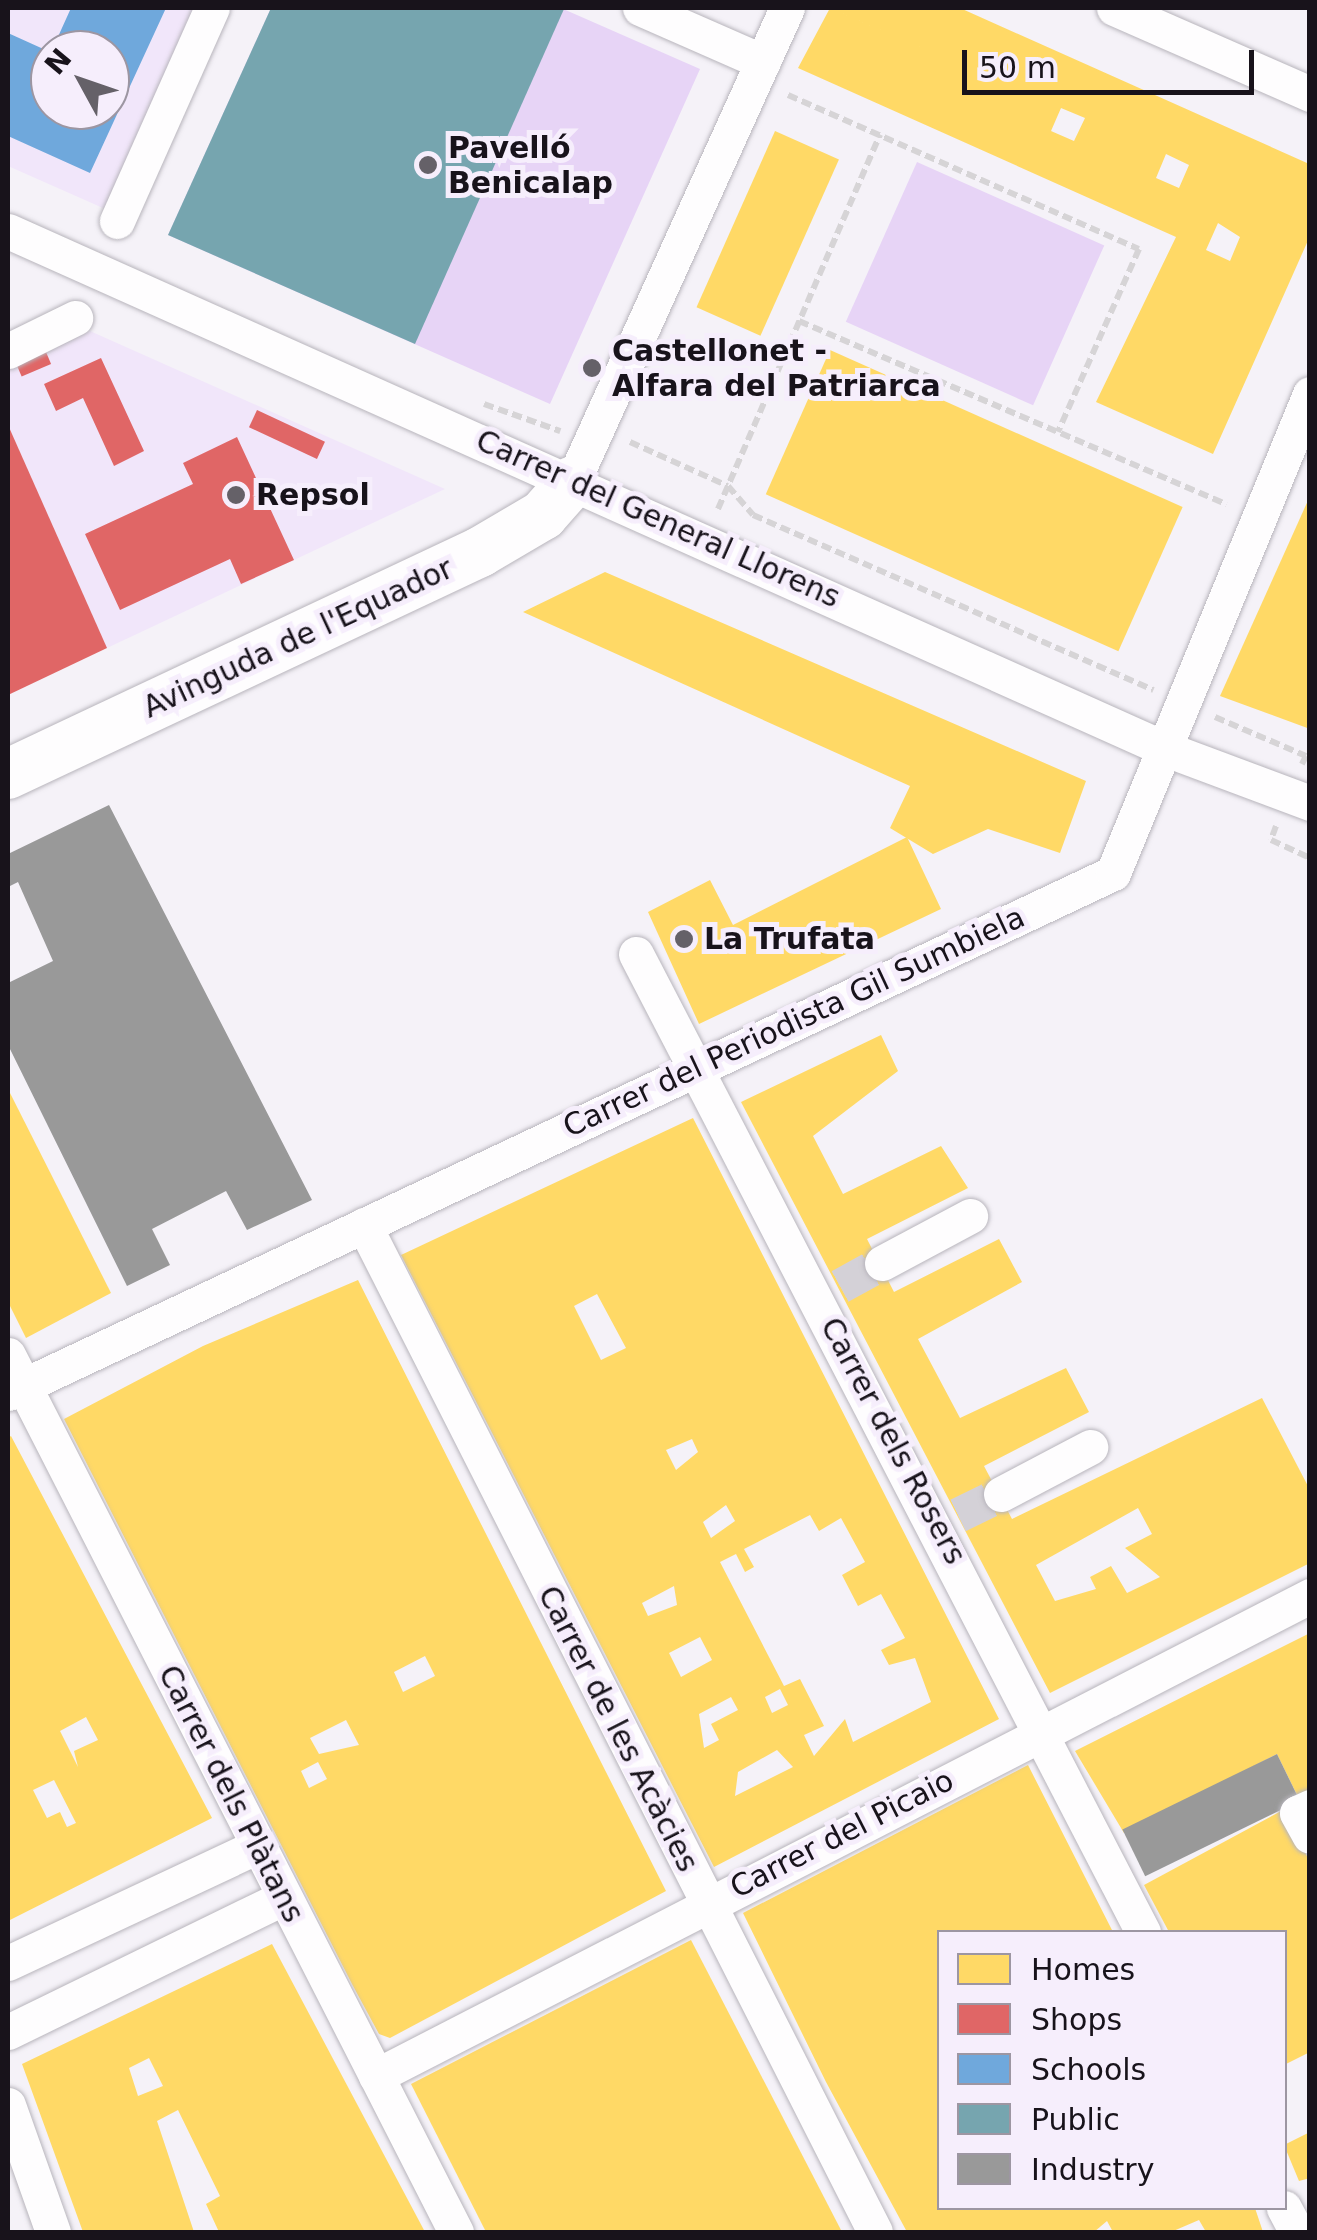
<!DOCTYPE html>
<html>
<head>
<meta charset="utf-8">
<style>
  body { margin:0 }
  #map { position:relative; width:1317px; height:2240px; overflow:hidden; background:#f5f2f8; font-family:"DejaVu Sans",sans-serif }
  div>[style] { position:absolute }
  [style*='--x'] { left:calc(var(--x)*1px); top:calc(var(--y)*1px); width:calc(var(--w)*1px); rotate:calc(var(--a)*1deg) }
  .built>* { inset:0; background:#f1e6fa }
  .green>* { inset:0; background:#e7d4f6; transform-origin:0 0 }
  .homes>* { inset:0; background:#ffd966; transform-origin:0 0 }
  .shops>* { inset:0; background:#e06666; transform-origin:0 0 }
  .schools>* { inset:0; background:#6fa8dc }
  .public>* { inset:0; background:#76a5af }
  .industry>* { inset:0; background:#999; transform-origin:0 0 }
  .street-tunnel>* { height:35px; margin-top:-17.5px; transform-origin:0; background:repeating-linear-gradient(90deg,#d4d1d7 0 35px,transparent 0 53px) }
  .path>* { height:6px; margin-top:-3px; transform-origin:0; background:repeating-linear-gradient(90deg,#d6d4d6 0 10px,transparent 0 15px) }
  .roads { filter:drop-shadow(0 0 2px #b8b5bc) drop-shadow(0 0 2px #b8b5bc) }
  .street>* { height:35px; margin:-17.5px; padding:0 17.5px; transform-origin:17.5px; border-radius:17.5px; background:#fefdfe }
  .secondary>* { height:50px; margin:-25px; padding:0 25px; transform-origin:25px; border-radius:25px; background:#fefdfe }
  .dots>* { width:28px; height:28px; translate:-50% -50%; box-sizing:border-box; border:5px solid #f6eefc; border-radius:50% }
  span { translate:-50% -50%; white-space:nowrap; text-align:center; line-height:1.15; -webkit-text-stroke:10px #f6eefc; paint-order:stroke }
  .poi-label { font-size:30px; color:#18131b; font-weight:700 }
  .left { translate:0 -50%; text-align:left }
  .street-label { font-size:30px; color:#18131b }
  .frame { position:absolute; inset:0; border:10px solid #18131b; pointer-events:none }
  .legend { position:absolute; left:937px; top:1930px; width:350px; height:280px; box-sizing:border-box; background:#f6eefc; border:2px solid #9d96a2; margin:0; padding:12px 18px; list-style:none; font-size:30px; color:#18131b }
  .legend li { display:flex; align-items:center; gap:20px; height:50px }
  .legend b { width:50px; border:2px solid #9d96a2 }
  .north { position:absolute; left:30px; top:30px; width:100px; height:100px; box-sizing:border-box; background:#f6eefc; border:2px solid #9d96a2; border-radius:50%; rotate:310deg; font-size:28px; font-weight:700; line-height:40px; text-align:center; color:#18131b }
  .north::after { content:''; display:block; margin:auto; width:35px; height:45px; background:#656168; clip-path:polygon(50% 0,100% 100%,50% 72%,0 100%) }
  .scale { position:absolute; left:962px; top:50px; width:292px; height:45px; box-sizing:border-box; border:5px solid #18131b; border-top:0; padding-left:12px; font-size:30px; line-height:35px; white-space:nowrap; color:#18131b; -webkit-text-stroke:8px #f6eefc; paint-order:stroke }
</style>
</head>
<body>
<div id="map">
  <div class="built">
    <i style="clip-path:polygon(evenodd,8px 8px,203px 8px,112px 212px,8px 166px,8px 8px,50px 50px,110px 50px,110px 110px,50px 110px,50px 50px)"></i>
    <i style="clip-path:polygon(90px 331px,445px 489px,107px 648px,8px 425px,8px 370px)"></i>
  </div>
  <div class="green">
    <i style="clip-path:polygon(271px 8px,561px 8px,700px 69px,550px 404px,168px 235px)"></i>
    <i style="left:917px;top:162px;width:205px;height:175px;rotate:24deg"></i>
  </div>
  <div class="homes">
    <i style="clip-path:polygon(evenodd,830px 8px,960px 8px,1307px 163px,1310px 236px,1213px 454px,1096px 402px,1176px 237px,798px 68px,830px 8px,1061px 108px,1085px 118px,1074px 141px,1051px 131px,1061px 108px,830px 8px,1166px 154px,1189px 165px,1179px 188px,1156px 178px,1166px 154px,830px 8px,1218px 223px,1240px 237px,1230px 261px,1206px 250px,1218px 223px)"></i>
    <i style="left:775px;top:131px;width:70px;height:193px;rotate:24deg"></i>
    <i style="left:830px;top:350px;width:386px;height:158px;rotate:24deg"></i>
    <i style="clip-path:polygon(1310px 496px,1310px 729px,1220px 696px)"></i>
    <i style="clip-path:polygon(605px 572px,1086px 781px,1060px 853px,988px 829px,933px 854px,890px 828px,910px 786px,523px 612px)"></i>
    <i style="clip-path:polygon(907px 837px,941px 909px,699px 1024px,648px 912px,710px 880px,733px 925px)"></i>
    <i style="clip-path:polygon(evenodd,881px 1035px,898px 1071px,813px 1136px,843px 1194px,941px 1146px,968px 1188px,867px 1239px,894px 1292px,999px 1239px,1022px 1282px,918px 1339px,960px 1418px,1066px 1368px,1089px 1412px,984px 1466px,1012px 1519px,1262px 1398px,1310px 1490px,1310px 1563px,1050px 1693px,741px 1102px,881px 1035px,1138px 1508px,1152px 1534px,1125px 1548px,1160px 1577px,1127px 1593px,1111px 1566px,1090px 1577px,1096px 1589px,1055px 1601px,1036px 1565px,1138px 1508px)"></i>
    <i style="clip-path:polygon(8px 1089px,111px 1293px,26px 1338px,8px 1302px)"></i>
    <i style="clip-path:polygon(evenodd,693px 1118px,999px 1719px,714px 1867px,401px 1255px,693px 1118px,597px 1294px,626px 1348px,601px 1360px,574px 1306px,597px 1294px,693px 1118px,692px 1439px,698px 1452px,676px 1470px,666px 1450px,692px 1439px,693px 1118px,726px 1505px,735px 1521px,711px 1538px,703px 1522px,726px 1505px,693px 1118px,810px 1515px,819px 1531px,841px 1518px,865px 1562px,842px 1575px,858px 1606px,881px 1594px,905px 1638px,881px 1650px,889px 1665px,915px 1658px,931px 1702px,853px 1742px,845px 1719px,814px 1756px,804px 1735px,824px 1726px,800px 1679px,784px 1686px,720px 1562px,736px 1554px,745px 1572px,754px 1567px,744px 1549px,810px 1515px,693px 1118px,674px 1586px,677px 1605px,648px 1616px,642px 1603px,674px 1586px,693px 1118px,700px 1637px,712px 1660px,681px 1677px,669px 1653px,700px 1637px,693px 1118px,780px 1689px,788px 1705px,772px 1713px,765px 1697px,780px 1689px,693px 1118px,731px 1697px,738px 1710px,711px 1724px,719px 1740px,704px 1748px,699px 1714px,731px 1697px,693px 1118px,777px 1750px,793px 1767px,735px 1796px,738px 1772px,777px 1750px)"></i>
    <i style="clip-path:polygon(evenodd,358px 1280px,666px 1891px,390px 2038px,379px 2034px,353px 1986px,64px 1419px,203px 1346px,358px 1280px,425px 1656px,435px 1676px,403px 1692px,394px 1672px,425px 1656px,358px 1280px,346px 1720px,359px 1745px,319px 1754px,310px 1738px,346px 1720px,358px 1280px,318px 1762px,327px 1779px,309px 1788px,301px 1771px,318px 1762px)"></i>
    <i style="clip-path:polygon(evenodd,11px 1436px,212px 1818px,8px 1921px,8px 1438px,11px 1436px,86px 1717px,98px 1740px,74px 1751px,78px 1767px,60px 1731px,86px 1717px,11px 1436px,54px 1780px,76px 1823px,67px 1827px,60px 1812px,47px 1818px,33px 1790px,54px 1780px)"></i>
    <i style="clip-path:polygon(1310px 1633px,1310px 1796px,1300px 1801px,1277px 1754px,1124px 1833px,1075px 1751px)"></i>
    <i style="clip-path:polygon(1028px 1765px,1113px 1932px,939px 1932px,939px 2208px,1255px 2208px,1263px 2232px,1206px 2232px,1199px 2220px,1171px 2232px,1113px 2232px,1107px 2221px,1094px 2232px,907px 2232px,826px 2082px,743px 1913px)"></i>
    <i style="clip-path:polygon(1283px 1810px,1310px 1862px,1310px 2052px,1284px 2065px,1284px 1932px,1169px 1932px,1144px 1885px)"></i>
    <i style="clip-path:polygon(691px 1940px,842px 2232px,486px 2232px,411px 2084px)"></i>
    <i style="clip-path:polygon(evenodd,272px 1944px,425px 2232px,219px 2232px,206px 2204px,220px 2196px,178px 2110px,157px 2121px,194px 2232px,83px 2232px,22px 2064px,272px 1944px,149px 2058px,163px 2086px,138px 2096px,129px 2068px,149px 2058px)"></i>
    <i style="clip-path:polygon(1310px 2132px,1310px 2178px,1299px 2181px,1284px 2145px)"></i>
  </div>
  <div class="shops">
    <i style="left:46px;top:352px;width:13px;height:32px;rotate:67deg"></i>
    <i style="clip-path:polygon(101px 358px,144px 451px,114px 466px,83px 398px,56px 411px,44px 384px)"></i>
    <i style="left:257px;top:410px;width:75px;height:19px;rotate:25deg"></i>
    <i style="clip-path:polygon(8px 425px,107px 648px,8px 695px)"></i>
    <i style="clip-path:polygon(237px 437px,294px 560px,241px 584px,230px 559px,120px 610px,85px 534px,193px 484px,183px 463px)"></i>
  </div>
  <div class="schools">
    <i style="clip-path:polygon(71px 8px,166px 8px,90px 173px,8px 136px,8px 33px,50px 52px,50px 110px,110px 110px,110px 50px,52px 50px)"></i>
  </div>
  <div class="public">
    <i style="clip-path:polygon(271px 8px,564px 9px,415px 344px,168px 235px)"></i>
  </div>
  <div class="industry">
    <i style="clip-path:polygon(109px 805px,312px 1200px,247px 1230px,226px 1191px,152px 1229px,170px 1265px,127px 1286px,8px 1045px,8px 983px,53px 961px,18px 882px,8px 887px,8px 854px)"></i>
    <i style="left:1277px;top:1754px;width:52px;height:172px;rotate:64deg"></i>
  </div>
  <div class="street-tunnel">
    <i style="--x:840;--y:1286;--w:48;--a:-28.7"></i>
    <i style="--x:958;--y:1515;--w:48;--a:-26"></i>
  </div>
  <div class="path">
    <i style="--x:788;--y:95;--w:383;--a:23.7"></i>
    <i style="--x:1139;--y:249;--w:200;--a:113.9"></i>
    <i style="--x:799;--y:321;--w:465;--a:23.2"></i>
    <i style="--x:484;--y:404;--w:81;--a:19.6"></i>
    <i style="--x:630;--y:442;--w:107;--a:24.2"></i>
    <i style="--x:728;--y:486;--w:38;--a:49"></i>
    <i style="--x:753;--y:515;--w:437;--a:23.6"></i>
    <i style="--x:718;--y:509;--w:408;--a:-66.6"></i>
    <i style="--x:1215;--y:717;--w:99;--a:23.2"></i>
    <i style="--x:1306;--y:756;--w:9;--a:117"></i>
    <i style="--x:1276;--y:826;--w:15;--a:110"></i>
    <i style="--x:1271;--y:840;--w:43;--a:24.8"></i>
  </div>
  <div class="roads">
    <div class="street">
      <i style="--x:640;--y:8;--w:134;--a:23.7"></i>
      <i style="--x:1114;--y:8;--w:214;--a:23.7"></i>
      <i style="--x:117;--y:221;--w:233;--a:-66"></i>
      <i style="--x:8;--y:231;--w:1265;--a:24.11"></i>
      <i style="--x:1163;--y:748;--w:157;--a:20.5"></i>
      <i style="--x:8;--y:351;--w:75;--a:-26.2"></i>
      <i style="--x:573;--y:481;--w:519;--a:-65.66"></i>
      <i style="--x:636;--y:954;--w:1102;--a:62.6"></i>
      <i style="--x:364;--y:1225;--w:1129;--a:63.09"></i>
      <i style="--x:882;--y:1263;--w:100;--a:-28.1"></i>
      <i style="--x:8;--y:1355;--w:985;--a:62.94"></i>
      <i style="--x:8;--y:1393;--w:1221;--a:-25.2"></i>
      <i style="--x:1113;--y:873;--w:518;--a:-67.64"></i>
      <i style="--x:1001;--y:1494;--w:101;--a:-27.8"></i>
      <i style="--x:1310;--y:1807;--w:14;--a:155"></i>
      <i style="--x:1297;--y:1813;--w:26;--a:61"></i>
      <i style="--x:8;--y:1963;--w:274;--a:-25.1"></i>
      <i style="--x:8;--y:2032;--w:306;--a:-26"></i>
      <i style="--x:376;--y:2076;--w:1050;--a:-27.2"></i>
      <i style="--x:8;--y:2105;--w:135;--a:70.5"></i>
      <i style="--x:1284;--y:2208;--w:27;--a:62"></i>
    </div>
    <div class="secondary">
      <i style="--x:8;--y:774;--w:522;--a:-25.19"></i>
      <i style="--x:480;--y:552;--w:73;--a:-30.4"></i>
      <i style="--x:543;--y:515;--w:45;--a:-48.6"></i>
    </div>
  </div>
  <div class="dots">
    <i style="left:428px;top:165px;background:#656168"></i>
    <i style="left:592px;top:368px;background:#656168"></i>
    <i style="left:236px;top:495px;background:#656168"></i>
    <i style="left:684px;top:939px;background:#656168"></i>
  </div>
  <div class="poi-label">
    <span class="left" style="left:448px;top:165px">Pavelló<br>Benicalap</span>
    <span class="left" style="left:612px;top:368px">Castellonet -<br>Alfara del Patriarca</span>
    <span class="left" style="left:256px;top:495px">Repsol</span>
    <span class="left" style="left:704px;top:939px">La Trufata</span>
  </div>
  <div class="street-label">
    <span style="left:658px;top:519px;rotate:24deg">Carrer del General Llorens</span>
    <span style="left:298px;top:638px;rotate:-25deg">Avinguda de l'Equador</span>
    <span style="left:794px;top:1022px;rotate:-25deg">Carrer del Periodista Gil Sumbiela</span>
    <span style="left:893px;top:1441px;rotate:62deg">Carrer dels Rosers</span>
    <span style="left:618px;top:1729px;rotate:63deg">Carrer de les Acàcies</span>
    <span style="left:231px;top:1794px;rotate:63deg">Carrer dels Plàtans</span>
    <span style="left:842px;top:1834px;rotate:-27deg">Carrer del Picaio</span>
  </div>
  <div class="frame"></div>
  <ul class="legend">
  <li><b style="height:28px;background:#ffd966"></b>Homes</li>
  <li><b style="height:28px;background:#e06666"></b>Shops</li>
  <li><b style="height:28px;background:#6fa8dc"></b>Schools</li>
  <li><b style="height:28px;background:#76a5af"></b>Public</li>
  <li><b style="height:28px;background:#999"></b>Industry</li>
  </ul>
  <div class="north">N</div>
  <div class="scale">50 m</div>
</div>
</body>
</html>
